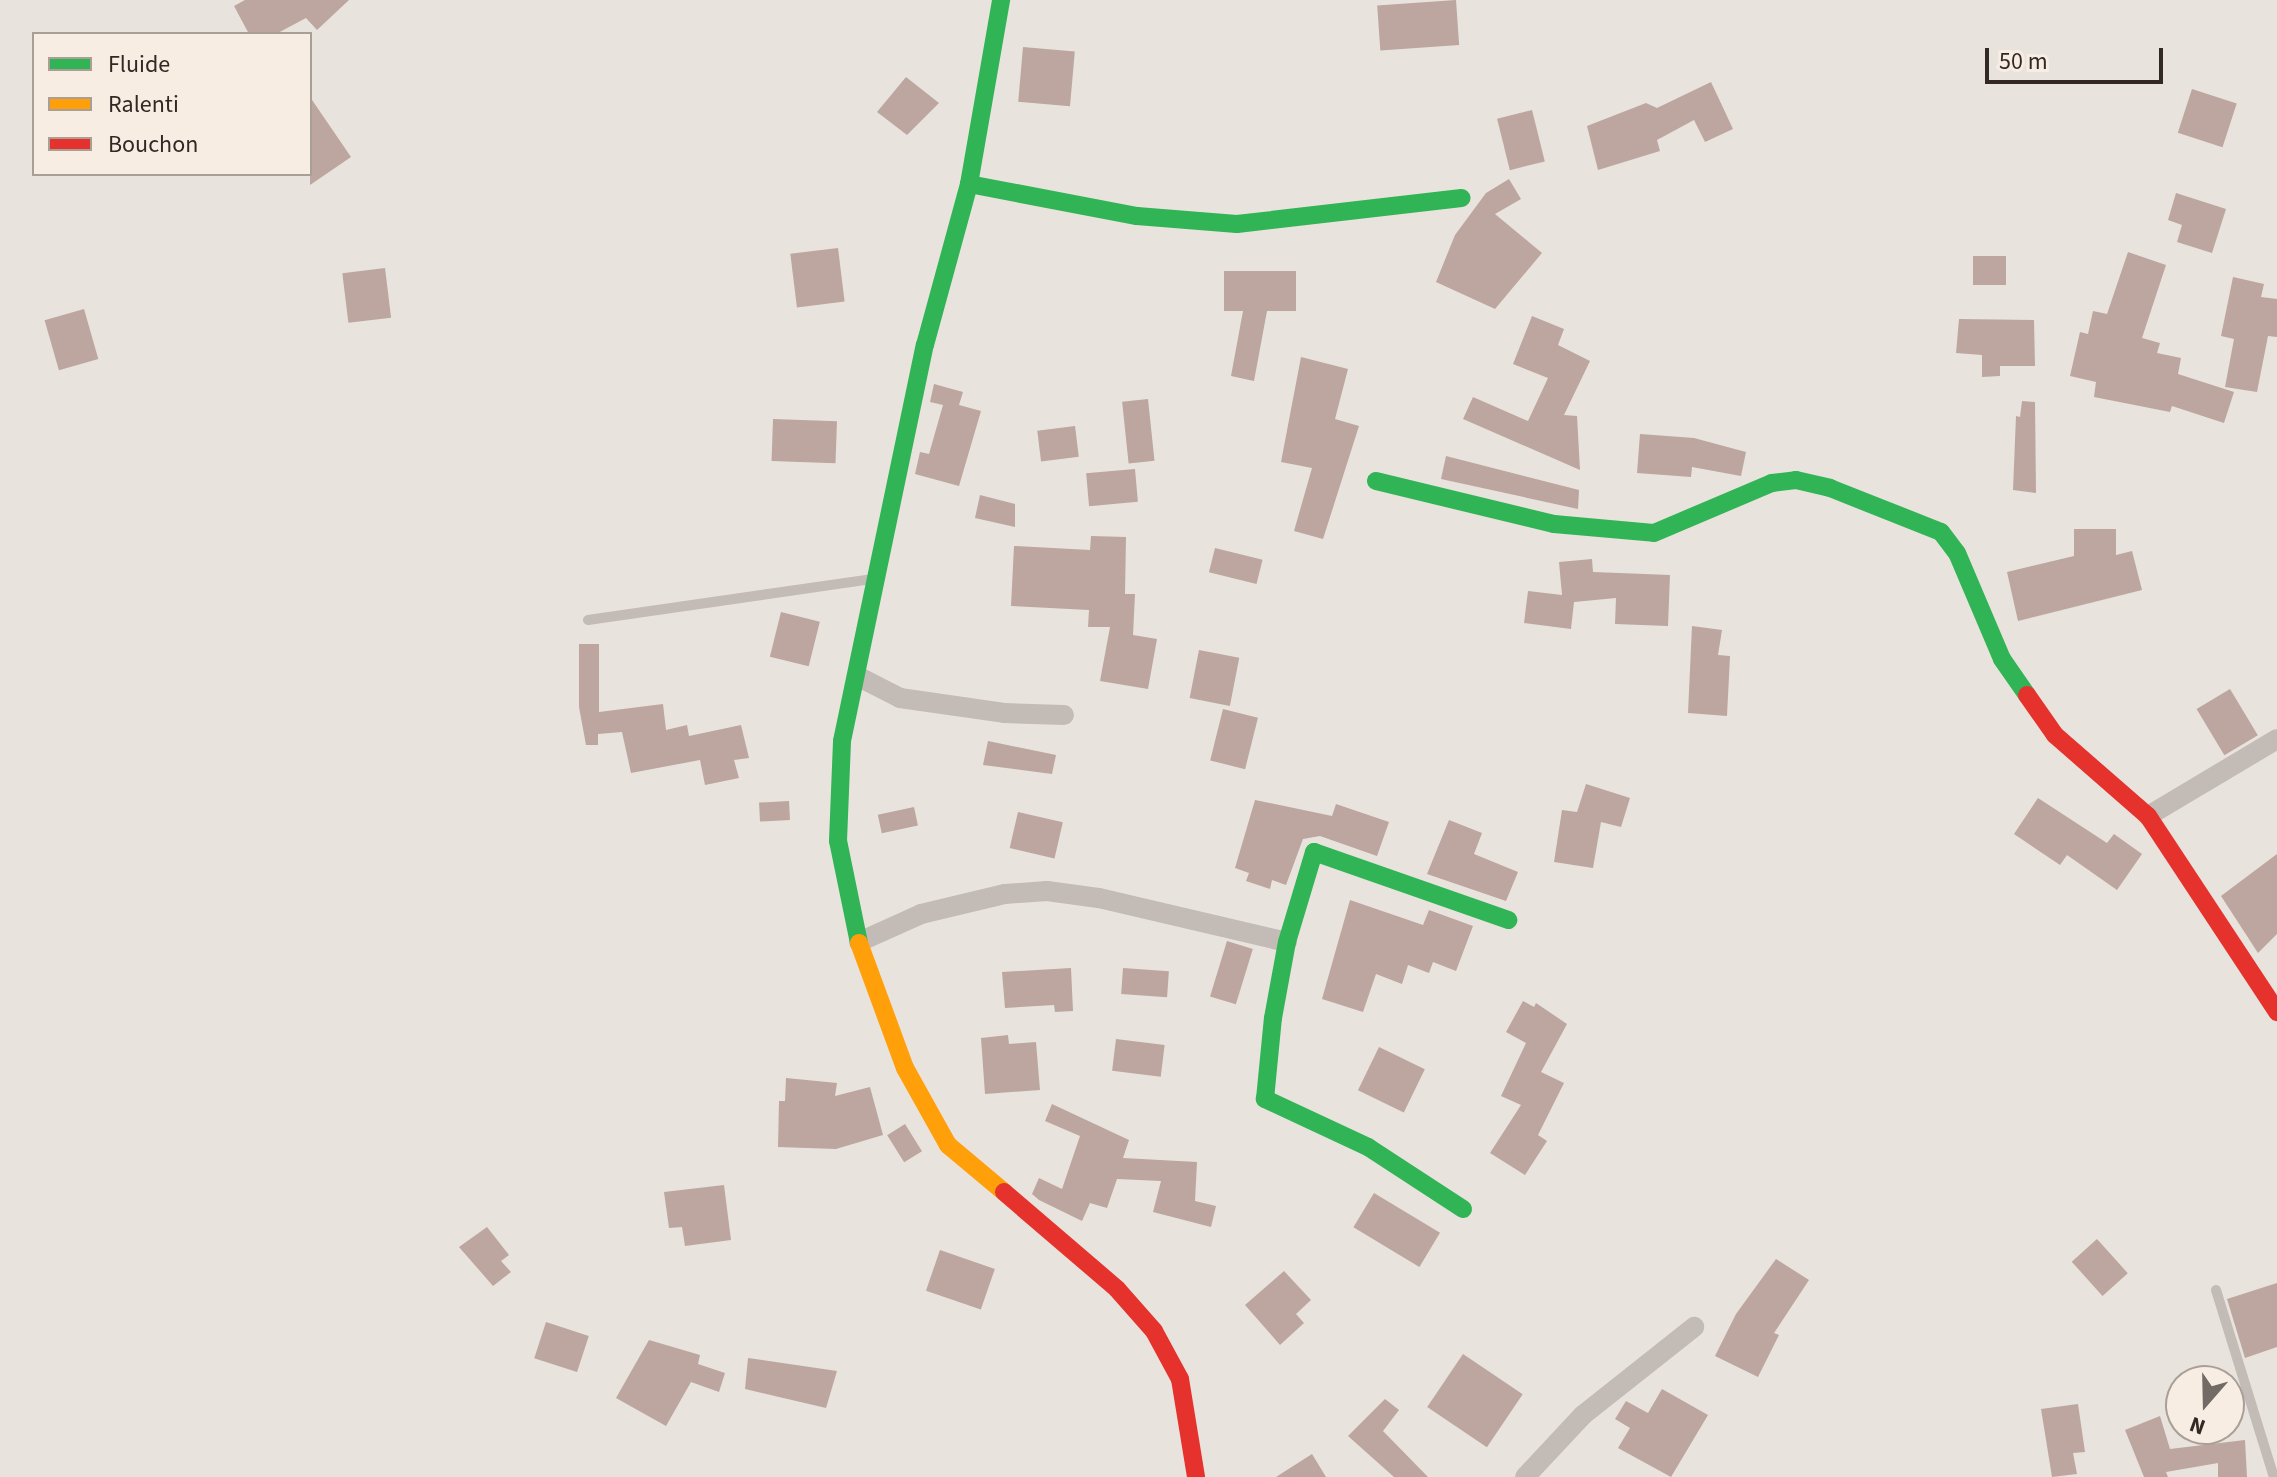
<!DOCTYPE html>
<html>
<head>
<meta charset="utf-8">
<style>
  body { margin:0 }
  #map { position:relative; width:2277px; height:1477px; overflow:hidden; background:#e9e3dd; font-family:"Source Sans 3",sans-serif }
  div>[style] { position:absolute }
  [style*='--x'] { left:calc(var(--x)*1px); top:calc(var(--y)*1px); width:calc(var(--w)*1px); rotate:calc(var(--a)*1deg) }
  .building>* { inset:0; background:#bca69f; transform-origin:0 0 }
  .lane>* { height:10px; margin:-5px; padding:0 5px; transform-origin:5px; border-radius:5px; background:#c2bbb6 }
  .street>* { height:20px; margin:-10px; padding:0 10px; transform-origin:10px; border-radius:10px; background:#c2bbb6 }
  .fast>* { height:18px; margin:-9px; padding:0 9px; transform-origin:9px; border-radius:9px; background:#30b455 }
  .slow>* { height:18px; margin:-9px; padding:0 9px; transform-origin:9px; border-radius:9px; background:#ff9f0a }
  .jam>* { height:18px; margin:-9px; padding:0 9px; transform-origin:9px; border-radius:9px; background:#e5322d }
  span { translate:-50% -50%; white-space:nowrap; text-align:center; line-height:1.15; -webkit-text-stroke:6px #f8ede3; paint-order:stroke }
  .legend { position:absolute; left:32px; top:32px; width:280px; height:144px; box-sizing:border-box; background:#f8ede3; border:2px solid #a99f97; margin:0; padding:10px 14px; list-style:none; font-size:24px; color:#322925 }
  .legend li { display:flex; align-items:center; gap:16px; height:40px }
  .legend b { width:40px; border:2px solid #a99f97 }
  .north { position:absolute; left:2165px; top:1365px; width:80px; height:80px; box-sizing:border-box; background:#f8ede3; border:2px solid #a99f97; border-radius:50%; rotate:200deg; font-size:22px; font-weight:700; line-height:32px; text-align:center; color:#322925 }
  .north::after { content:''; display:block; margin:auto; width:28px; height:36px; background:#726a65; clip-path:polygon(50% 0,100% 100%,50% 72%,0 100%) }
  .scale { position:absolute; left:1985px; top:48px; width:178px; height:36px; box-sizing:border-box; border:4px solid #322925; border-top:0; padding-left:10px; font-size:24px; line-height:28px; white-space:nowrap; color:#322925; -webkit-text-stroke:6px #f8ede3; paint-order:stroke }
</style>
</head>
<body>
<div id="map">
  <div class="building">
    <i style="clip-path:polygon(245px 0,349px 0,317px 30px,306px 18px,276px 34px,249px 34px,234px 6px)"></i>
    <i style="left:1456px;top:0;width:45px;height:79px;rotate:86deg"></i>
    <i style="left:1023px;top:47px;width:52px;height:55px;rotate:5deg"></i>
    <i style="clip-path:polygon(906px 77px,939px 103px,907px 135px,877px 112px)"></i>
    <i style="clip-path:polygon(1711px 82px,1733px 129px,1705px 142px,1694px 120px,1657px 140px,1660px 151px,1598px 170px,1587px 126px,1646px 103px,1657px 108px)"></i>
    <i style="left:2192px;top:89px;width:47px;height:46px;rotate:18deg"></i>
    <i style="clip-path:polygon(310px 97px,351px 157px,310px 185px)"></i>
    <i style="left:1532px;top:110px;width:53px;height:36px;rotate:76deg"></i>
    <i style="clip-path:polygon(1509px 179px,1521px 199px,1495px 214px,1542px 253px,1495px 309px,1436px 282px,1455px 235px,1486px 193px)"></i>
    <i style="clip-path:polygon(2176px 193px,2226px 209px,2212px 253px,2177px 242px,2182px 225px,2168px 220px)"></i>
    <i style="left:838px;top:248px;width:54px;height:48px;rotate:83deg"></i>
    <i style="clip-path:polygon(2128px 252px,2166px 265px,2142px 338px,2160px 343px,2157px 353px,2181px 358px,2178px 374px,2234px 392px,2224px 423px,2172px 406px,2170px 412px,2094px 397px,2096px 382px,2070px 376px,2080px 332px,2088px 334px,2093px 311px,2107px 314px)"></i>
    <i style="left:1973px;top:256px;width:33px;height:29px"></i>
    <i style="left:385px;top:268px;width:50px;height:43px;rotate:83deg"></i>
    <i style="clip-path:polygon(1224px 271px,1296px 271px,1296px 311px,1267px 311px,1254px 381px,1231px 376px,1243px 311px,1224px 311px)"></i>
    <i style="clip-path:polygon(2233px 277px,2264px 284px,2261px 297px,2277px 299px,2277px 337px,2268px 336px,2257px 392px,2225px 387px,2234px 339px,2221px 336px)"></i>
    <i style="left:84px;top:309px;width:52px;height:41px;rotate:74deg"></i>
    <i style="clip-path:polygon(1532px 316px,1564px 329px,1558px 345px,1590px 361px,1564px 415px,1577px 416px,1580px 470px,1463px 419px,1473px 397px,1528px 421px,1548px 378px,1513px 364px)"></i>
    <i style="clip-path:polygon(1959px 319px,2034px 320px,2035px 366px,2000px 366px,2000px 376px,1982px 377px,1982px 355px,1956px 353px)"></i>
    <i style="clip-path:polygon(1301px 357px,1348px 369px,1335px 419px,1359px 426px,1323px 539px,1294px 531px,1312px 468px,1281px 462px)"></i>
    <i style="clip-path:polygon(934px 384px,963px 392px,959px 405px,981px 411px,959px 486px,915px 474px,920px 452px,929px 454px,943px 405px,930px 402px)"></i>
    <i style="left:1148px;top:399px;width:62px;height:26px;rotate:84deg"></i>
    <i style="clip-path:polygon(2022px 401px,2035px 402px,2036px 493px,2013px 490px,2016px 416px,2020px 417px)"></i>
    <i style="left:773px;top:419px;width:64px;height:42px;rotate:2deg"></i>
    <i style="left:1075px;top:426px;width:31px;height:38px;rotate:83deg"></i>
    <i style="clip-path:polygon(1640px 434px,1694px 438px,1746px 452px,1741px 476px,1692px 467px,1691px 477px,1637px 473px)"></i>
    <i style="clip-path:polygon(1446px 456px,1579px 490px,1578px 509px,1441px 479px)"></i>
    <i style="left:1135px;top:469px;width:33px;height:49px;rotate:85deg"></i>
    <i style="clip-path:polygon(980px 495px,1015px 504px,1015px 527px,975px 518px)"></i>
    <i style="clip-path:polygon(2074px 529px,2116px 529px,2116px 555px,2132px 551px,2142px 590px,2018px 621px,2007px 572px,2074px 556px)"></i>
    <i style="clip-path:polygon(1091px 536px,1126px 537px,1125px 594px,1135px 594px,1133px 635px,1157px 639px,1148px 689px,1100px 681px,1110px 627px,1088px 627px,1089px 610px,1011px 606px,1014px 546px,1090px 550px)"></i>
    <i style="left:1215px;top:548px;width:49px;height:25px;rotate:14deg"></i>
    <i style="clip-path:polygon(1592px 559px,1593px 572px,1670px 575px,1668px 626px,1615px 624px,1616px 598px,1574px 602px,1571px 629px,1524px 623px,1528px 591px,1562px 595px,1559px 562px)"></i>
    <i style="left:781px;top:612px;width:40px;height:46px;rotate:14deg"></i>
    <i style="clip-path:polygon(1692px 626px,1722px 630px,1718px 655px,1730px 656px,1727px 716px,1688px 713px)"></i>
    <i style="clip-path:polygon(579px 644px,599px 644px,599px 712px,663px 704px,666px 730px,687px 725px,689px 736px,741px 725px,749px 758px,734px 760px,739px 778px,705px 785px,700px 760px,631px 773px,622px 732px,598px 734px,598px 745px,586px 745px,579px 707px)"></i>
    <i style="left:1199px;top:650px;width:41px;height:49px;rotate:11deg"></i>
    <i style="left:2230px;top:689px;width:54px;height:39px;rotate:59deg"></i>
    <i style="left:1223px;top:709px;width:36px;height:53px;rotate:14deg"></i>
    <i style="clip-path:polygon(988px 741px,1056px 755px,1052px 774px,983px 765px)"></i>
    <i style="clip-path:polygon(1586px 784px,1630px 798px,1621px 827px,1601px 822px,1593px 868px,1554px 862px,1562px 810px,1577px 812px)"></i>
    <i style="clip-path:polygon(2038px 798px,2107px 843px,2114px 834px,2142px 854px,2117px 890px,2067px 855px,2060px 865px,2014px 834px)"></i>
    <i style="clip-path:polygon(1255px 800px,1332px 816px,1336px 804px,1389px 822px,1377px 856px,1320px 836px,1303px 839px,1286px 885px,1272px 880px,1270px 889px,1246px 881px,1249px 873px,1235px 868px)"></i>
    <i style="left:789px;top:801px;width:19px;height:30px;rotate:87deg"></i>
    <i style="left:914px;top:807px;width:19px;height:37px;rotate:78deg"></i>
    <i style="left:1018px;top:812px;width:46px;height:37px;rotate:13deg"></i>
    <i style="clip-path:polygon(1449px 820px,1482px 833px,1474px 854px,1518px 872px,1506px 901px,1427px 874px)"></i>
    <i style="clip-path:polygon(2277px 854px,2277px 934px,2258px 953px,2221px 896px)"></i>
    <i style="clip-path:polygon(1350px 900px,1423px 925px,1429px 910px,1473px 926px,1456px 971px,1433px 962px,1429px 973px,1408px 965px,1402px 984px,1376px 974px,1363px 1012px,1322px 999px)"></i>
    <i style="left:1227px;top:941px;width:27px;height:58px;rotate:17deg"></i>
    <i style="clip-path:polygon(1071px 968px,1073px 1011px,1055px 1012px,1054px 1005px,1005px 1008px,1002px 972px)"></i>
    <i style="left:1123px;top:968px;width:46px;height:26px;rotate:4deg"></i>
    <i style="clip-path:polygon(1523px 1001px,1534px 1007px,1536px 1003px,1567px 1024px,1541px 1072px,1564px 1083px,1538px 1135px,1547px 1141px,1525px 1175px,1490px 1153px,1521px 1105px,1501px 1096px,1526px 1043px,1506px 1032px)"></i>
    <i style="clip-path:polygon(1008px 1035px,1009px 1044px,1036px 1042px,1040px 1090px,985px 1094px,981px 1038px)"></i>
    <i style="left:1116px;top:1039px;width:49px;height:32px;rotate:7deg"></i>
    <i style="left:1379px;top:1047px;width:51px;height:48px;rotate:26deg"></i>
    <i style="clip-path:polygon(786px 1078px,837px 1083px,835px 1096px,870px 1087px,883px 1135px,836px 1149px,778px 1147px,779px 1101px,785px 1101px)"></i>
    <i style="clip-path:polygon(1052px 1104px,1129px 1140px,1123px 1158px,1197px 1162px,1195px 1201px,1216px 1206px,1211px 1227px,1153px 1212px,1161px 1181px,1117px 1179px,1107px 1208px,1090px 1203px,1082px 1221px,1039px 1200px,1032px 1194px,1039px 1178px,1062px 1189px,1080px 1136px,1045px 1121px)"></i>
    <i style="left:905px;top:1124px;width:32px;height:21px;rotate:58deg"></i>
    <i style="clip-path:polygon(724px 1185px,731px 1240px,685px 1246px,682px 1227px,669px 1228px,664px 1192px)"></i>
    <i style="left:1374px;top:1193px;width:77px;height:40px;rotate:31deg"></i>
    <i style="clip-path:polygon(487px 1227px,509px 1255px,501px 1261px,511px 1272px,493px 1286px,459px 1247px)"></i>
    <i style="left:2097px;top:1239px;width:46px;height:34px;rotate:48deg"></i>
    <i style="left:940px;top:1250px;width:58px;height:43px;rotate:19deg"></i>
    <i style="clip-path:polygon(1776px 1259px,1809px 1280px,1774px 1333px,1779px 1335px,1758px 1377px,1715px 1356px,1736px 1314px)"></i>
    <i style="clip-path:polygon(1284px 1271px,1311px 1300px,1296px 1314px,1304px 1323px,1280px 1345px,1245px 1305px)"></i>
    <i style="clip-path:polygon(2277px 1283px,2277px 1347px,2245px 1358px,2227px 1299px)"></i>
    <i style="left:546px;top:1322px;width:45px;height:38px;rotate:18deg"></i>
    <i style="clip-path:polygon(649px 1340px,700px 1355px,698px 1364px,725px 1373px,719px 1392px,691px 1382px,666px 1426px,616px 1398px)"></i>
    <i style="left:1463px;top:1354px;width:72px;height:64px;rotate:34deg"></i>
    <i style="clip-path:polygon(748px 1358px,837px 1371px,826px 1408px,745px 1389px)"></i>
    <i style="clip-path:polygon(1662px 1389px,1708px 1415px,1671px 1477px,1618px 1448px,1630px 1428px,1615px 1419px,1626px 1401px,1648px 1413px)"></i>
    <i style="clip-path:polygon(1385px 1399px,1399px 1410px,1383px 1431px,1428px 1477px,1394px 1477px,1348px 1436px)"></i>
    <i style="clip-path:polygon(2078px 1404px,2085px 1452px,2073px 1453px,2077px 1474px,2052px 1477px,2041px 1409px)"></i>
    <i style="clip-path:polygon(2160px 1416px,2170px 1449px,2245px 1440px,2247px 1477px,2218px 1477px,2218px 1463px,2166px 1472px,2168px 1477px,2144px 1477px,2125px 1430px)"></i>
    <i style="clip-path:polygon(1312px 1454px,1326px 1477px,1276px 1477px)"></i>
  </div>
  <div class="lane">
    <i style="--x:588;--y:620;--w:288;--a:-8.2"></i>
    <i style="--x:2216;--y:1290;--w:196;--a:72.8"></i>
  </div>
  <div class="street">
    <i style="--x:859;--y:677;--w:46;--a:27.1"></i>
    <i style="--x:900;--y:698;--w:105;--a:8.2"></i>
    <i style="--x:1004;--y:713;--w:60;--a:1.9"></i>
    <i style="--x:2148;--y:816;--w:150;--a:-30.8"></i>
    <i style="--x:859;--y:942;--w:68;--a:-24.3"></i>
    <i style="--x:921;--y:914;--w:86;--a:-13.4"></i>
    <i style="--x:1005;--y:894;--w:42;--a:-4.1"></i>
    <i style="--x:1047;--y:891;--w:52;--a:7.7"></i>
    <i style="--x:1099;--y:898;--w:193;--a:13.2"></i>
    <i style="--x:1525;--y:1477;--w:85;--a:-46.9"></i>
    <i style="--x:1583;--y:1415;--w:142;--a:-38.4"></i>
  </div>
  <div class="fast">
    <i style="--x:969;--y:184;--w:171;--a:10.8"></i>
    <i style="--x:1137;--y:216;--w:100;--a:4.6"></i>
    <i style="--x:1237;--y:224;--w:226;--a:-6.6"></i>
    <i style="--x:1376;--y:481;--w:183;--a:13.6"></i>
    <i style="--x:1554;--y:524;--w:100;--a:5.1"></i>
    <i style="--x:1654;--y:533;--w:128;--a:-23"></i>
    <i style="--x:1772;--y:483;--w:24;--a:-7"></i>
    <i style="--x:1796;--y:480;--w:35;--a:13"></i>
    <i style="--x:1830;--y:488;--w:119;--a:21.6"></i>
    <i style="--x:1941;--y:532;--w:26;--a:53"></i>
    <i style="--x:1957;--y:553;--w:115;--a:67"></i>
    <i style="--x:2002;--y:659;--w:44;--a:55.2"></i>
    <i style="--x:859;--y:943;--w:104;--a:-101.6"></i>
    <i style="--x:838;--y:841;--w:100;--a:-87.7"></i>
    <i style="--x:842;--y:741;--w:405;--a:-78.2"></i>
    <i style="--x:925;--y:345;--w:167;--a:-74.7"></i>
    <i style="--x:969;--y:184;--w:187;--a:-80.1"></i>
    <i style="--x:1463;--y:1209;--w:113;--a:-146.9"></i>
    <i style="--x:1368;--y:1147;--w:114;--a:-155"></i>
    <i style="--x:1265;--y:1099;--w:81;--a:-84.4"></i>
    <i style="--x:1273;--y:1018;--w:77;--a:-79.6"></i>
    <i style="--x:1287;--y:942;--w:94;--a:-73.3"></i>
    <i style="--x:1314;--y:852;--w:206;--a:19.3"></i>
  </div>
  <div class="slow">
    <i style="--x:859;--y:943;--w:133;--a:69.8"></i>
    <i style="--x:905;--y:1068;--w:88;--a:60.8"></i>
    <i style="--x:948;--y:1145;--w:73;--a:40"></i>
  </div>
  <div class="jam">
    <i style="--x:2027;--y:695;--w:49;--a:55"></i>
    <i style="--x:2055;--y:735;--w:123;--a:41.1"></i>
    <i style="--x:2148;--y:816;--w:235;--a:56.6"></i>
    <i style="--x:1004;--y:1192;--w:149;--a:40.6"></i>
    <i style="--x:1117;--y:1289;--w:56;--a:48.6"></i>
    <i style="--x:1154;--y:1331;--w:55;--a:61.6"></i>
    <i style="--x:1180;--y:1379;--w:99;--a:80.7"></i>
  </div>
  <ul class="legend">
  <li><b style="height:10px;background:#30b455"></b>Fluide</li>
  <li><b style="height:10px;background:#ff9f0a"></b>Ralenti</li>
  <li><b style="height:10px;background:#e5322d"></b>Bouchon</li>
  </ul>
  <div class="north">N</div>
  <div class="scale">50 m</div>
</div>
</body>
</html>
